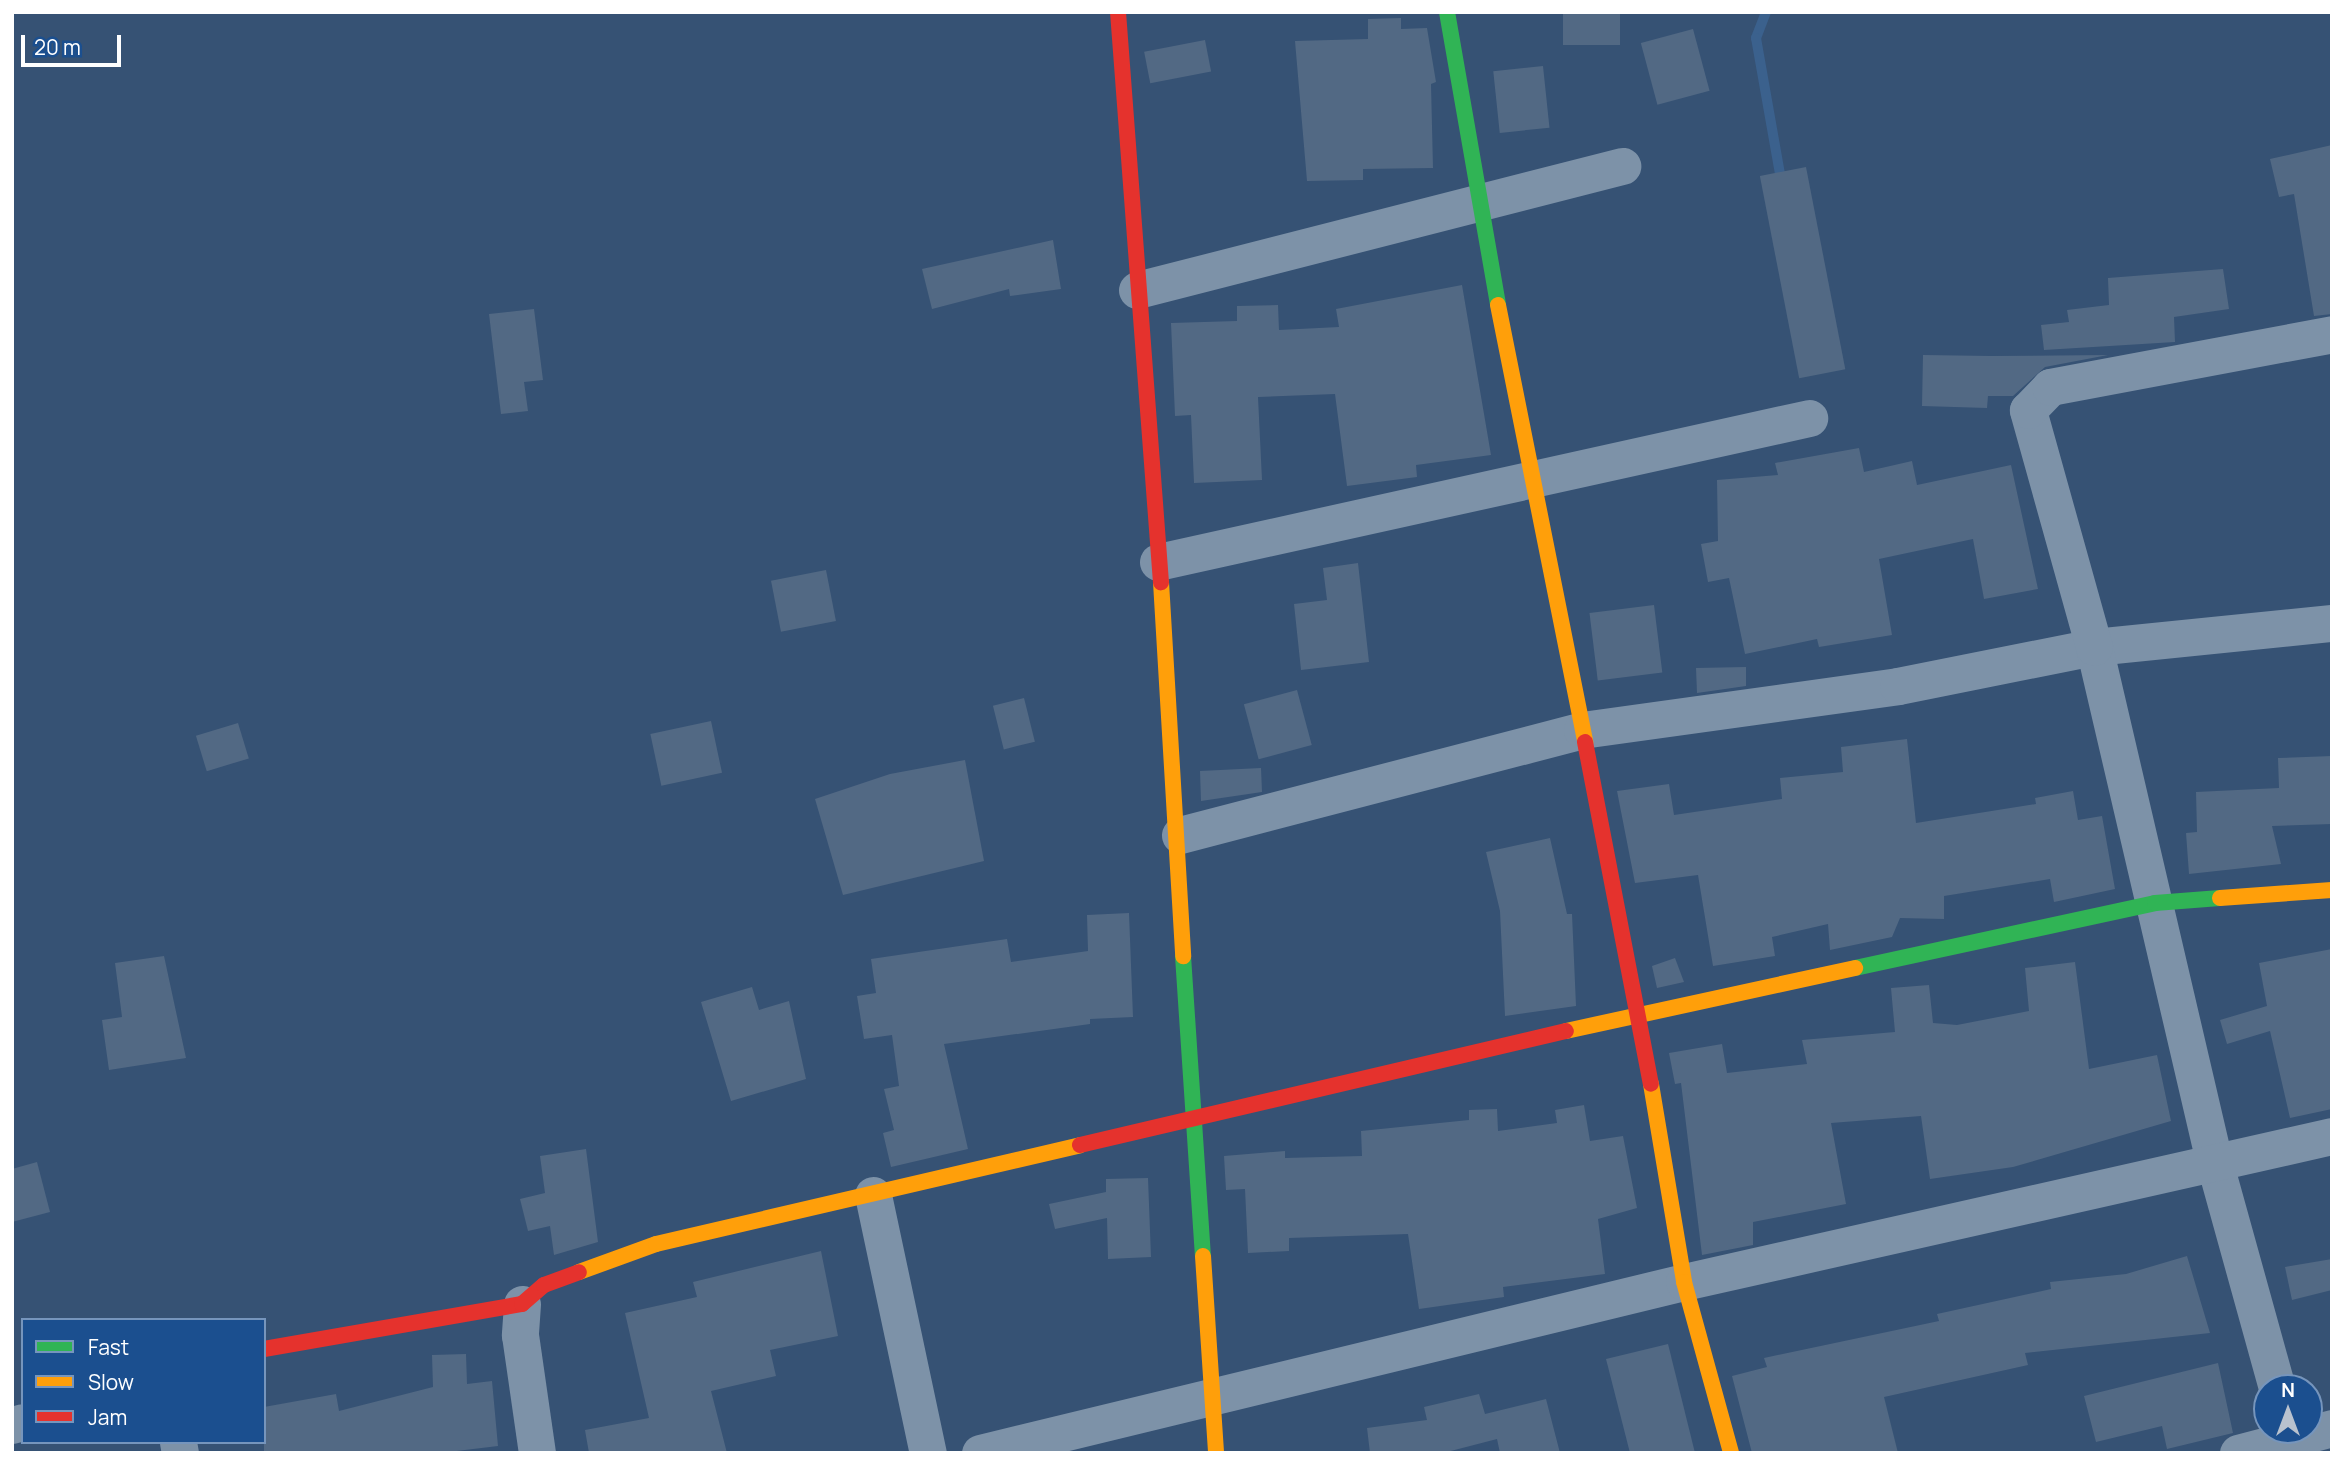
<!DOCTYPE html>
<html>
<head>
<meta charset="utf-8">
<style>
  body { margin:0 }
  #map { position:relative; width:2344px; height:1465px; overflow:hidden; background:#365274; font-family:Manrope,sans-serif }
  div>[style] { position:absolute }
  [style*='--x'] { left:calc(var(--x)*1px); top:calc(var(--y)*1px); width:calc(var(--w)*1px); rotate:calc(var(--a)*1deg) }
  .stream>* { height:10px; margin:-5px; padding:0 5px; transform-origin:5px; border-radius:5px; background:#3b618d }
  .building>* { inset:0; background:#526984; transform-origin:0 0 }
  .street>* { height:37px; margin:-18.5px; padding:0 18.5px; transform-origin:18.5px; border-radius:18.5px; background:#7d92a8 }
  .fast>* { height:16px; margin:-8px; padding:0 8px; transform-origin:8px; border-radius:8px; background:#30b455 }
  .slow>* { height:16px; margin:-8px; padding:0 8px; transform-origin:8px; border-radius:8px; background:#ff9f0a }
  .jam>* { height:16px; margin:-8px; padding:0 8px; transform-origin:8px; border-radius:8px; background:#e5322d }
  span { translate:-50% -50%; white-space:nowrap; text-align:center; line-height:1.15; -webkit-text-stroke:5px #1b4f8f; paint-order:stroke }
  .frame { position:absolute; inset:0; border:14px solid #fff; pointer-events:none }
  .legend { position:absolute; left:21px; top:1318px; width:245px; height:126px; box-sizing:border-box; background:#1b4f8f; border:2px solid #7695bc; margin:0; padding:9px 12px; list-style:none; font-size:21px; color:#fff }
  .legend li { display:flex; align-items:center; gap:14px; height:35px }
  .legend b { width:35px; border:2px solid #7695bc }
  .north { position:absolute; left:2253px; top:1374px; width:70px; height:70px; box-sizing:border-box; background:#1b4f8f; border:2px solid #7695bc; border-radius:50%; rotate:0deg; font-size:19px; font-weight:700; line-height:28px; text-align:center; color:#fff }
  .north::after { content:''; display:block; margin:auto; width:24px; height:32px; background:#b9c2ce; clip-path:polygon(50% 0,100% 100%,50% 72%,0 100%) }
  .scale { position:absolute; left:21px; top:35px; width:100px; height:32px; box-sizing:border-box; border:4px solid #fff; border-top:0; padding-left:9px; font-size:21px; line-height:24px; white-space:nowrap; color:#fff; -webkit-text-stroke:5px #1b4f8f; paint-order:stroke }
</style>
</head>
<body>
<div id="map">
  <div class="stream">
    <i style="--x:1766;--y:12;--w:28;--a:111"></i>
    <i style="--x:1756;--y:38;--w:149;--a:80"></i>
  </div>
  <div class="building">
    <i style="left:1563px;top:12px;width:57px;height:33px"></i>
    <i style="clip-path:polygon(1401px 18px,1401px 29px,1427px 28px,1436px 82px,1431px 84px,1433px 168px,1363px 169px,1363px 180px,1307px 181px,1295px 41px,1368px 39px,1368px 19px)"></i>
    <i style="left:1693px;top:29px;width:64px;height:54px;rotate:75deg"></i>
    <i style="left:1205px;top:40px;width:32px;height:62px;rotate:79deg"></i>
    <i style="left:1543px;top:66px;width:62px;height:50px;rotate:84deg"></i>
    <i style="clip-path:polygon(2332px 145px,2332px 314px,2314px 316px,2294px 194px,2279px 197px,2270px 159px)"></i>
    <i style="left:1806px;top:167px;width:206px;height:47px;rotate:79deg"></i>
    <i style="clip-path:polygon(1053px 240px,1061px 289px,1010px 296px,1009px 289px,932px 309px,922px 269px)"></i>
    <i style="clip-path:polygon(2223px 269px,2229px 309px,2174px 317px,2175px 342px,2044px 350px,2041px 325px,2069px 322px,2067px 310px,2109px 305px,2108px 278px)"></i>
    <i style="clip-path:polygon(1462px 285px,1491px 455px,1416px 465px,1417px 477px,1347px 486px,1335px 394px,1258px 397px,1262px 480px,1194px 483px,1191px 415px,1175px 416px,1171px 323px,1237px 321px,1237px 306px,1278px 305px,1279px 330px,1339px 327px,1336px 309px)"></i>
    <i style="clip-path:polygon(534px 309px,543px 380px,524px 382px,528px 411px,501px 414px,489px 314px)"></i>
    <i style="clip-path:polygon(1923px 355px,1991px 356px,2108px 355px,2045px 367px,2013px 396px,1988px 396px,1987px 408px,1922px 406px)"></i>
    <i style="clip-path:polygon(1859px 448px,1864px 472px,1912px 461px,1917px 485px,2011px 465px,2038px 589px,1984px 599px,1973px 539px,1879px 559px,1892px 635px,1819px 647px,1817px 639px,1745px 654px,1729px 578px,1708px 582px,1701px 544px,1718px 541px,1717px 480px,1778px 475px,1775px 463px)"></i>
    <i style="clip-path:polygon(1358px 563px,1369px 662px,1301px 670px,1294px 604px,1327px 600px,1323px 568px)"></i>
    <i style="left:826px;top:570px;width:52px;height:56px;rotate:79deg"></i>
    <i style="left:1654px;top:605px;width:68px;height:65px;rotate:83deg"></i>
    <i style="clip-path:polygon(1746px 667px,1746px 686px,1697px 693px,1696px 668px)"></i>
    <i style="left:1297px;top:690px;width:57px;height:55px;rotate:75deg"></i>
    <i style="left:1024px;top:698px;width:45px;height:32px;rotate:76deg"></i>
    <i style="left:711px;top:721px;width:53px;height:62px;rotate:78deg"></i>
    <i style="left:238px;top:723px;width:37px;height:44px;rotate:73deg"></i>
    <i style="clip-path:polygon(1907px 739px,1916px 823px,2036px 804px,2035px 798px,2073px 791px,2078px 820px,2102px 816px,2115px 889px,2054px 902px,2050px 879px,1944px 896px,1944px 919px,1900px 918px,1892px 937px,1830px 950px,1828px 924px,1772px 937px,1775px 956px,1713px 966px,1698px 875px,1635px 883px,1617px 791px,1669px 784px,1674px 815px,1782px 799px,1780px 778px,1843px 772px,1841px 747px)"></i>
    <i style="clip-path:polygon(2332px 756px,2332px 824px,2272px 826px,2281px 864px,2189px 874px,2186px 833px,2197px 832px,2196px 792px,2279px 788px,2278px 758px)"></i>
    <i style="clip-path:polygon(965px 760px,984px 861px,843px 895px,815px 799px,890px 774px)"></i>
    <i style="clip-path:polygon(1261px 768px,1262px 792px,1201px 801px,1200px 771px)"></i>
    <i style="clip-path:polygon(1550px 838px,1567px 914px,1572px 914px,1576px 1006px,1505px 1016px,1500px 911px,1486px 852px)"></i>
    <i style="clip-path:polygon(1129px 913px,1133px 1017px,1090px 1019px,1090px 1024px,944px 1044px,968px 1149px,891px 1167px,883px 1133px,894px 1130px,884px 1089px,899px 1086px,892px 1035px,864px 1039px,857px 996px,876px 993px,871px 959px,1007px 939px,1011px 962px,1088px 951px,1087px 915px)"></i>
    <i style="clip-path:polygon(2332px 949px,2332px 1109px,2290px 1118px,2270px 1031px,2227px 1044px,2220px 1020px,2267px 1006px,2259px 963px)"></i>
    <i style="clip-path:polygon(164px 956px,186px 1058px,109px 1070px,102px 1020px,122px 1017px,115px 963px)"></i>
    <i style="clip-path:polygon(1675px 958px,1684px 982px,1657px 988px,1652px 966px)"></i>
    <i style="clip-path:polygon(2075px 962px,2089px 1069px,2157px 1055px,2171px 1121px,2013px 1167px,1930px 1179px,1921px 1116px,1831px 1123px,1846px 1204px,1753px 1222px,1753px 1245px,1702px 1255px,1681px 1083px,1675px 1084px,1669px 1053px,1722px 1044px,1727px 1073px,1807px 1064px,1802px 1040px,1895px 1032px,1891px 988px,1929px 985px,1933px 1023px,1957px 1025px,2029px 1011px,2025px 968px)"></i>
    <i style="clip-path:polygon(752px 987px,759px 1010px,789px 1001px,806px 1079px,731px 1101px,701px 1002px)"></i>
    <i style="clip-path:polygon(1584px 1105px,1590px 1141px,1623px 1136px,1637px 1208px,1598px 1219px,1605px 1274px,1503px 1287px,1504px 1297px,1419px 1309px,1408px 1234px,1289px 1238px,1289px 1251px,1248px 1253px,1245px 1189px,1226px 1190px,1224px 1156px,1285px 1151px,1285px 1158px,1362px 1156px,1361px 1131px,1469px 1120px,1469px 1110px,1497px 1109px,1498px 1131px,1557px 1123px,1555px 1110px)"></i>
    <i style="clip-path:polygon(586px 1149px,598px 1242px,554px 1255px,550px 1226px,528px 1231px,520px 1199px,545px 1193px,540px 1156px)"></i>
    <i style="clip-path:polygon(37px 1162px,50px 1212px,12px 1222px,12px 1169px)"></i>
    <i style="clip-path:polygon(1148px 1178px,1151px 1257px,1108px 1259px,1107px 1218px,1055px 1229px,1049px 1204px,1106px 1192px,1106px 1179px)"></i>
    <i style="clip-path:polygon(821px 1251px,838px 1336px,770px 1350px,776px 1376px,711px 1391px,727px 1453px,589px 1453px,585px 1430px,649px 1418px,625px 1313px,697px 1297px,693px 1282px)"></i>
    <i style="clip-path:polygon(2187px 1256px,2210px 1333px,2025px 1353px,2028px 1365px,1884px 1397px,1898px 1453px,1752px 1453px,1732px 1376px,1767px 1367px,1764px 1358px,1939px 1321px,1937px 1314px,2051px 1289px,2050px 1282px,2126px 1274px)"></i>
    <i style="clip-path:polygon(2332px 1259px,2332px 1290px,2292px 1300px,2285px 1267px)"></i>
    <i style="clip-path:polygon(1668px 1344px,1695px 1453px,1630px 1453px,1606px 1359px)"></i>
    <i style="clip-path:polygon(466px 1354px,467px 1384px,492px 1381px,498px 1446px,440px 1453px,264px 1453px,264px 1407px,336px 1394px,339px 1411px,433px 1387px,432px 1355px)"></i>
    <i style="clip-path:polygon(2218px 1363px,2233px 1433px,2167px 1449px,2162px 1426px,2096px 1442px,2084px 1396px)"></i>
    <i style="clip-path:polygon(1479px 1394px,1485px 1414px,1546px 1399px,1560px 1453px,1500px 1453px,1497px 1439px,1443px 1453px,1370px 1453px,1367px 1428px,1427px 1420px,1424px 1407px)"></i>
  </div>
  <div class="street">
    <i style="--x:1137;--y:290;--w:501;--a:-14.34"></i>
    <i style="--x:1158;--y:562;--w:667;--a:-12.47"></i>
    <i style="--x:1180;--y:835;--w:415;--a:-14.6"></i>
    <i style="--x:1582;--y:730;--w:319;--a:-7.9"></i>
    <i style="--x:1898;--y:686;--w:200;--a:-11.3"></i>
    <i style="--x:2094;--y:647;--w:239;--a:-5.8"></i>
    <i style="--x:873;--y:1195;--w:264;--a:78"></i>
    <i style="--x:522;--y:1304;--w:31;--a:94"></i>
    <i style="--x:520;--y:1335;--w:119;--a:81.8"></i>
    <i style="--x:2277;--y:1388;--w:236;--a:-105.5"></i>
    <i style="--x:2214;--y:1161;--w:528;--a:-103.14"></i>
    <i style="--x:2094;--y:647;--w:246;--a:-105.6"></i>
    <i style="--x:2028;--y:410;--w:32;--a:-46"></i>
    <i style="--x:2050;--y:387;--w:287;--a:-10.6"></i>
    <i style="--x:12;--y:1425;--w:11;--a:-15"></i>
    <i style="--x:178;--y:1442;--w:11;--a:80"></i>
    <i style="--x:980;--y:1453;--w:724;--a:-13.65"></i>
    <i style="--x:1684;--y:1282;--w:664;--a:-12.7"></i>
    <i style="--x:2238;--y:1453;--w:97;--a:-14.9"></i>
  </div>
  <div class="fast">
    <i style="--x:1447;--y:12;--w:297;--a:80.1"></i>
    <i style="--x:1183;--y:956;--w:301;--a:86.2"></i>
    <i style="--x:1855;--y:968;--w:307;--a:-12.2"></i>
    <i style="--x:2155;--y:903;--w:65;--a:-4.4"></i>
  </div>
  <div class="slow">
    <i style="--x:1498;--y:305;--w:446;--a:78.7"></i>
    <i style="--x:1161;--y:582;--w:375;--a:86.6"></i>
    <i style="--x:2220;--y:898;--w:112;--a:-4.1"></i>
    <i style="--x:1566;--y:1031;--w:296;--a:-12.3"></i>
    <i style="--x:1651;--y:1084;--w:201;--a:80.5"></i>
    <i style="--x:1684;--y:1282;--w:177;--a:74.6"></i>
    <i style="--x:1203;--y:1256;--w:197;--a:86.2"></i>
    <i style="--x:579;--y:1272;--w:82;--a:-20"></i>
    <i style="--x:656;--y:1244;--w:435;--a:-13.1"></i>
  </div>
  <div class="jam">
    <i style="--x:1118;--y:12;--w:572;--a:85.69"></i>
    <i style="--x:1585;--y:742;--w:348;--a:79.1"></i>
    <i style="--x:1080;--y:1145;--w:499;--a:-13.2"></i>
    <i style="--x:264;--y:1349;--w:262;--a:-9.9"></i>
    <i style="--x:522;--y:1304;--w:29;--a:-41"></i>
    <i style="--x:544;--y:1285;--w:37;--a:-20"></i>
  </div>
  <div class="frame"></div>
  <ul class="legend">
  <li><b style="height:9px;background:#30b455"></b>Fast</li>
  <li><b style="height:9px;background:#ff9f0a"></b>Slow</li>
  <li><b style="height:9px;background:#e5322d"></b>Jam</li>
  </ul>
  <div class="north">N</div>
  <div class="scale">20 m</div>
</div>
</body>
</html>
